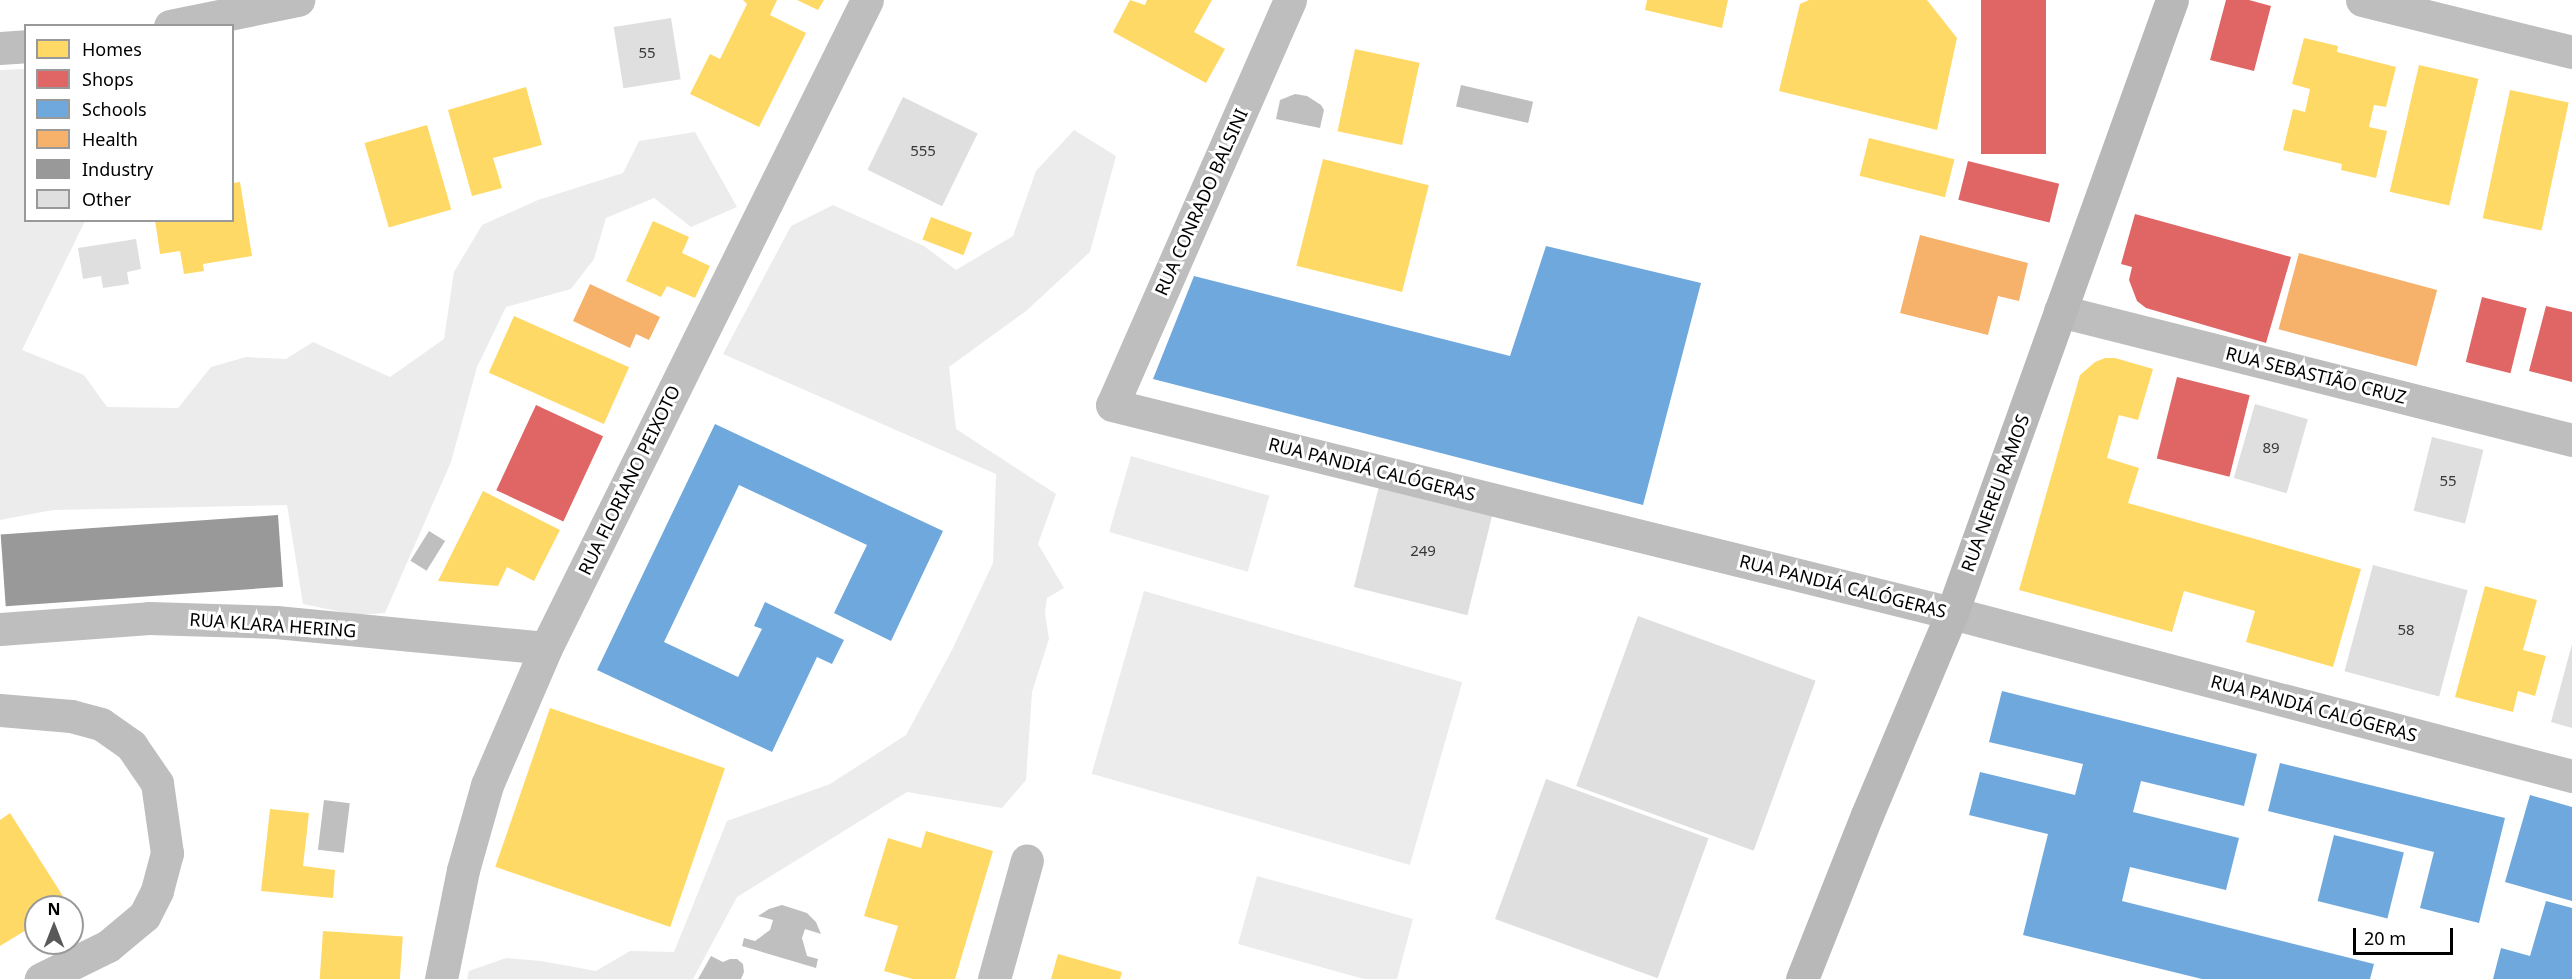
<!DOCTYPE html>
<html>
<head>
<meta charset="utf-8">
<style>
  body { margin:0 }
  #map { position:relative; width:2572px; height:979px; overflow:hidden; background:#fff; font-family:"Noto Sans",sans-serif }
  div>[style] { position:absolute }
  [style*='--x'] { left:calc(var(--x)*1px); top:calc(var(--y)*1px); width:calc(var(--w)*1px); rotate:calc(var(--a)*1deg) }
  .green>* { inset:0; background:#ececec; transform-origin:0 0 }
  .water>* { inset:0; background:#bfbfbf; transform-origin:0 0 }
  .homes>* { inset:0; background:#ffd966; transform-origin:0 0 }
  .shops>* { inset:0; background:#e06666; transform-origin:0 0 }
  .schools>* { inset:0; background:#6fa8dc; transform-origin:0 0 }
  .health>* { inset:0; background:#f6b26b; transform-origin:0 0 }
  .industry>* { inset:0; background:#999; transform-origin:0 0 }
  .building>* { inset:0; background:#dfdfdf; transform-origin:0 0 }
  .minor>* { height:33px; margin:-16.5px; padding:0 16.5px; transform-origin:16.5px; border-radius:16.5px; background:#bebebe }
  .tertiary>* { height:33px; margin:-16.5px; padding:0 16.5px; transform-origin:16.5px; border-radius:16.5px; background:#bebebe }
  .secondary>* { height:33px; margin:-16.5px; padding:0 16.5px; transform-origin:16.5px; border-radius:16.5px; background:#b8b8b8 }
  span { translate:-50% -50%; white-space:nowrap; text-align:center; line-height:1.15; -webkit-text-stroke:6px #fff; paint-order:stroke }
  .number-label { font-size:15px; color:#383838 }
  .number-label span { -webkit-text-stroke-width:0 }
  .street-label { font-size:18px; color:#000 }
  .legend { position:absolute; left:24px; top:24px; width:210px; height:198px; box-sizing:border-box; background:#fff; border:2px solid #999; margin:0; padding:8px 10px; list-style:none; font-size:18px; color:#000 }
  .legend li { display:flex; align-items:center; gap:12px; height:30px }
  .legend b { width:30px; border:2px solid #999 }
  .north { position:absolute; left:24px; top:895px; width:60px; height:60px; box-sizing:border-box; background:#fff; border:2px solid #999; border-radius:50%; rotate:0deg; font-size:16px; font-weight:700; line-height:24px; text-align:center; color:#000 }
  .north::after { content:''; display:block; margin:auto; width:21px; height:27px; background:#595959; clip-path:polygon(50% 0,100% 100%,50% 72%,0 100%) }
  .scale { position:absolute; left:2353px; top:928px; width:100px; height:27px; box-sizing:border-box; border:3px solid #000; border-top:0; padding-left:8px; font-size:18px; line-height:21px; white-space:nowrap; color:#000; -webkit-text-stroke:4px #fff; paint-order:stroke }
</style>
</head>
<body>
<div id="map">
  <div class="green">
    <i style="clip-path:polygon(25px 69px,26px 220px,85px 221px,22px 350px,84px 375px,107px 407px,178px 408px,211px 367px,246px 357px,286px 359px,313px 342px,390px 377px,444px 339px,454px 272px,482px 225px,538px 200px,623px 173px,639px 141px,695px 132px,737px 207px,691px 227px,654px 198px,606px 218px,594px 259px,571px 289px,506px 307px,477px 367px,451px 462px,385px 613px,356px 615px,303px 604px,287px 505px,53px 510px,0 520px,0 70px)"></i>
    <i style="clip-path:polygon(1074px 130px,1116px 156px,1090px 252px,1026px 311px,949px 367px,956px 429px,1056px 494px,1038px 544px,1064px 588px,1047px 598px,1045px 613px,1049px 639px,1032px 692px,1026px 780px,1002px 808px,907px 792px,737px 897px,693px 979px,467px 979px,469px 971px,506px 958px,541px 961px,596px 971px,630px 951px,674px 952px,727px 821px,830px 784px,906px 735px,952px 650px,993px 563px,996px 474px,723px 354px,791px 226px,833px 205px,924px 246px,956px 270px,1013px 236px,1036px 171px)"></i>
    <i style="left:1131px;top:456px;width:144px;height:79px;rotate:16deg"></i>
    <i style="left:1144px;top:591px;width:331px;height:190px;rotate:16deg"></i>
    <i style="clip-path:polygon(1257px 876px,1413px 919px,1397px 979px,1364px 979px,1238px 944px)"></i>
  </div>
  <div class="water">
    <i style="left:1461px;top:85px;width:74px;height:22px;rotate:13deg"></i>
    <i style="clip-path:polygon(1295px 94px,1307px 96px,1321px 105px,1324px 110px,1320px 128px,1276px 119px,1280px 100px)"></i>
    <i style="left:429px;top:531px;width:19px;height:35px;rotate:32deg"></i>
    <i style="left:324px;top:800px;width:26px;height:50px;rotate:7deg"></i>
    <i style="clip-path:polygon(782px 905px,807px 913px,816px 922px,821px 934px,805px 929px,802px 938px,807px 956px,818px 959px,816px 968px,742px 946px,744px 938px,755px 941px,770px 930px,773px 920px,758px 916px,769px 909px)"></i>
    <i style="clip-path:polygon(711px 956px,723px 962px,730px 959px,737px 959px,743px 964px,744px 972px,741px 979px,698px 979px)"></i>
  </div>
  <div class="homes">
    <i style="clip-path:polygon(743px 0,777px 0,770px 15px,806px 33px,759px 127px,690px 94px,710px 54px,720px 59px,747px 4px)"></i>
    <i style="clip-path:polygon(797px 0,824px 0,818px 10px)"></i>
    <i style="clip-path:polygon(1130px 0,1145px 5px,1147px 0,1212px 0,1194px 32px,1225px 49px,1206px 83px,1113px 32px)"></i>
    <i style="clip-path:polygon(1647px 0,1728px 0,1722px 28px,1645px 10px)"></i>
    <i style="clip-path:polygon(1809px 0,1927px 0,1957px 38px,1937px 130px,1779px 91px,1800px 4px)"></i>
    <i style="clip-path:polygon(2304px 38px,2338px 46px,2337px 52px,2396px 67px,2386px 107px,2374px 105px,2369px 127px,2387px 131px,2376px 178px,2341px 170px,2342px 164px,2283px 150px,2293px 109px,2305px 112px,2310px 89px,2292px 84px)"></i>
    <i style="left:1355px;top:49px;width:66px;height:84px;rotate:12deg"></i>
    <i style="left:2419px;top:65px;width:61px;height:130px;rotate:13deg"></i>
    <i style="clip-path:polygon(526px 87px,542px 145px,493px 158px,502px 188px,472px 196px,448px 110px)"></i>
    <i style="left:2510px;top:90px;width:60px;height:131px;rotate:12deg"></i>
    <i style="left:427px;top:125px;width:88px;height:65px;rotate:74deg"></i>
    <i style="left:1869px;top:138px;width:88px;height:39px;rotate:14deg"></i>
    <i style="left:1323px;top:159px;width:109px;height:110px;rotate:14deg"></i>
    <i style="clip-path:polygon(240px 182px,252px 256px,203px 264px,204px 271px,184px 274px,180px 251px,160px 254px,155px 220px,232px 220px,232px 183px)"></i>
    <i style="left:931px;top:217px;width:44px;height:24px;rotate:21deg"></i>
    <i style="clip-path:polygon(653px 221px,689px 237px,682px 253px,710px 266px,695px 298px,667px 286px,661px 297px,626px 281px)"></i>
    <i style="left:514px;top:316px;width:126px;height:62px;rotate:24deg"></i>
    <i style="clip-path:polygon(2105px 358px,2115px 358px,2153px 369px,2138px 420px,2119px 415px,2107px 458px,2139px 468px,2128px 503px,2361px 569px,2333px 667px,2246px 642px,2255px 611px,2184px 591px,2172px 632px,2019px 590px,2080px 375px,2095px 362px)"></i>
    <i style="clip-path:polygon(483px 491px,560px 530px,534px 581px,507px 567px,498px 586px,438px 581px)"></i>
    <i style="clip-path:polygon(2485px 586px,2537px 600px,2523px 650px,2546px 656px,2535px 696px,2518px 691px,2513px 712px,2455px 697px)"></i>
    <i style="left:550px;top:708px;width:185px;height:168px;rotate:19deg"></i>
    <i style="clip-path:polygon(270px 809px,309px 813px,303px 866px,335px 870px,333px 898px,261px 891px)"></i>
    <i style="clip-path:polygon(10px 813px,68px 904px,63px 907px,36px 907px,36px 924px,0 946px,0 820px)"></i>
    <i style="clip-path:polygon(926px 831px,993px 851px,955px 979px,912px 979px,884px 971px,898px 926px,864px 916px,888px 838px,921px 848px)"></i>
    <i style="left:323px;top:931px;width:80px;height:48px;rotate:4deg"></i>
    <i style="clip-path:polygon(1058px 954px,1122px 972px,1120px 979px,1051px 979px)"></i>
  </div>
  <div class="shops">
    <i style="left:1981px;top:0;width:65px;height:154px"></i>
    <i style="clip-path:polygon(2226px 0,2249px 0,2271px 6px,2254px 71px,2210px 60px)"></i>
    <i style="left:1968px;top:161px;width:94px;height:40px;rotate:14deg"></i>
    <i style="clip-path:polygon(2135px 214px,2291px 257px,2266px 343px,2146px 308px,2137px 301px,2129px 280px,2132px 267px,2121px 264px)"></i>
    <i style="left:2482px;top:297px;width:46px;height:67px;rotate:14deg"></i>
    <i style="clip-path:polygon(2546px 306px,2572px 312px,2572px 382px,2529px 371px)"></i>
    <i style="left:2177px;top:377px;width:75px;height:84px;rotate:14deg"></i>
    <i style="left:536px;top:405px;width:74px;height:94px;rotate:25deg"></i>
  </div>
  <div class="schools">
    <i style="clip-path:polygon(1546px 246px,1701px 283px,1643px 505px,1153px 379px,1194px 276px,1510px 356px)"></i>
    <i style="clip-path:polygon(715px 424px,943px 531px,891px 641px,834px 613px,867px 545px,739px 485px,664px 642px,738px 677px,762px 629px,754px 626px,765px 602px,844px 640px,832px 664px,817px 657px,772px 752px,597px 670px)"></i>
    <i style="clip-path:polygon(2002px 691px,2257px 754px,2244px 806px,2141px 781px,2133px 812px,2239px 838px,2226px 890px,2130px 867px,2122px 901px,2374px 964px,2370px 979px,2202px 979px,2023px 935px,2048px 834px,1969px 815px,1980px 772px,2075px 795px,2083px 764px,1989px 742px)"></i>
    <i style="clip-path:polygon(2280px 763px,2505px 818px,2479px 923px,2420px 908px,2434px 852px,2268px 811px)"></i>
    <i style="clip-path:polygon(2530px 795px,2572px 807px,2572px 901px,2505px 882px)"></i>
    <i style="left:2334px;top:835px;width:72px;height:68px;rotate:14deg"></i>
    <i style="clip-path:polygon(2546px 901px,2572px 908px,2572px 979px,2493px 979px,2501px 948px,2530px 956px)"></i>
  </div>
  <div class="health">
    <i style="clip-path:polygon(1920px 235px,2028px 263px,2019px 301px,1998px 296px,1988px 335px,1900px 313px)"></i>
    <i style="left:2299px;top:253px;width:143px;height:79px;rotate:15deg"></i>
    <i style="clip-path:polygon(590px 284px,660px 317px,649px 340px,636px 334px,630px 348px,573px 321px)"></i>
  </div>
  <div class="industry">
    <i style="left:278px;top:515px;width:72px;height:278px;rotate:86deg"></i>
  </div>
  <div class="building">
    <i style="left:671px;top:18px;width:62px;height:58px;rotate:81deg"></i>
    <i style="left:903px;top:97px;width:83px;height:81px;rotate:26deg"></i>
    <i style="clip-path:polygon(136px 239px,141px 269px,127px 272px,129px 284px,103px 288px,101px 276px,83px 279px,78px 248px)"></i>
    <i style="left:2255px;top:404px;width:55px;height:77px;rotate:16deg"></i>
    <i style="left:2432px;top:437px;width:53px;height:76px;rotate:14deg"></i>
    <i style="left:1379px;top:486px;width:117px;height:104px;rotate:14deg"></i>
    <i style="left:2373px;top:565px;width:98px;height:110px;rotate:15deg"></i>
    <i style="left:1638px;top:616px;width:189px;height:181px;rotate:20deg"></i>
    <i style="clip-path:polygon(2572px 644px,2572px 728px,2551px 722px)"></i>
    <i style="left:1546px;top:779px;width:173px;height:149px;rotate:20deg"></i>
  </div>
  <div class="minor">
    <i style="--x:1290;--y:0;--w:442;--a:113.7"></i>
    <i style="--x:1112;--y:405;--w:865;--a:13.91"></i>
    <i style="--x:1952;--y:613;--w:641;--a:14.73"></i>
    <i style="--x:2060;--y:311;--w:528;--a:14.14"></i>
    <i style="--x:0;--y:629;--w:149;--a:-4.2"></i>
    <i style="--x:149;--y:618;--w:127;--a:1.8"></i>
    <i style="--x:276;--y:622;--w:271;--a:5.5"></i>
    <i style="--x:0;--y:710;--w:71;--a:4.8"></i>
    <i style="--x:71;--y:716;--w:31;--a:15"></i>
    <i style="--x:101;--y:724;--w:37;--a:35"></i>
    <i style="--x:131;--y:745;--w:46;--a:55.6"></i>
    <i style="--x:157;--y:783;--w:71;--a:81.9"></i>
    <i style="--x:167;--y:853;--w:39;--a:105"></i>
    <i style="--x:157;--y:891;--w:28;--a:117"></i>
    <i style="--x:144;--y:916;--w:47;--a:140.2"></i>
    <i style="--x:108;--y:946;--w:75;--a:153.8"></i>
    <i style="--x:994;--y:979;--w:123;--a:-74.5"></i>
  </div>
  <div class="tertiary">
    <i style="--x:2362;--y:0;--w:216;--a:13.9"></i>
    <i style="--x:170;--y:26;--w:131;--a:-11.5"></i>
    <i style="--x:0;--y:48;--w:26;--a:-4"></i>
    <i style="--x:441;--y:979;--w:111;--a:-78.6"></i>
    <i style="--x:463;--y:870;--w:88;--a:-74.2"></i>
    <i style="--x:487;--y:785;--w:149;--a:-66.7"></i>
    <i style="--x:546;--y:648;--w:723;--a:-63.65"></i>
  </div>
  <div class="secondary">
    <i style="--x:1802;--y:979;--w:176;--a:-68.4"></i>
    <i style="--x:1867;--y:815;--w:219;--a:-67.2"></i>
    <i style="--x:1952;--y:613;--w:651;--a:-70.26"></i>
  </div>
  <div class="number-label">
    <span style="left:647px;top:53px">55</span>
    <span style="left:923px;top:151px">555</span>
    <span style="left:2271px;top:448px">89</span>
    <span style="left:2448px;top:481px">55</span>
    <span style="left:1423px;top:551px">249</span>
    <span style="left:2406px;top:630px">58</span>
  </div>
  <div class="street-label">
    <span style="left:1201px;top:202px;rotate:-66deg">RUA CONRADO BALSINI</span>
    <span style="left:2316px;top:375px;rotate:14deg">RUA SEBASTIÃO CRUZ</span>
    <span style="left:1372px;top:469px;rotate:14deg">RUA PANDIÁ CALÓGERAS</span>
    <span style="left:629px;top:480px;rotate:-64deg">RUA FLORIANO PEIXOTO</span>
    <span style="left:1995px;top:493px;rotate:-70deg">RUA NEREU RAMOS</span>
    <span style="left:1843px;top:586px;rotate:14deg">RUA PANDIÁ CALÓGERAS</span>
    <span style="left:273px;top:625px;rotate:4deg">RUA KLARA HERING</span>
    <span style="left:2314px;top:708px;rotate:15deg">RUA PANDIÁ CALÓGERAS</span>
  </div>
  <ul class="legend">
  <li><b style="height:16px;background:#ffd966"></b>Homes</li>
  <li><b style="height:16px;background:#e06666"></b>Shops</li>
  <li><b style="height:16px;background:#6fa8dc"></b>Schools</li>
  <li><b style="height:16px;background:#f6b26b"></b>Health</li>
  <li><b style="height:16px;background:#999"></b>Industry</li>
  <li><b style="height:16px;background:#dfdfdf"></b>Other</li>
  </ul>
  <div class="north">N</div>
  <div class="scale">20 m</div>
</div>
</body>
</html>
